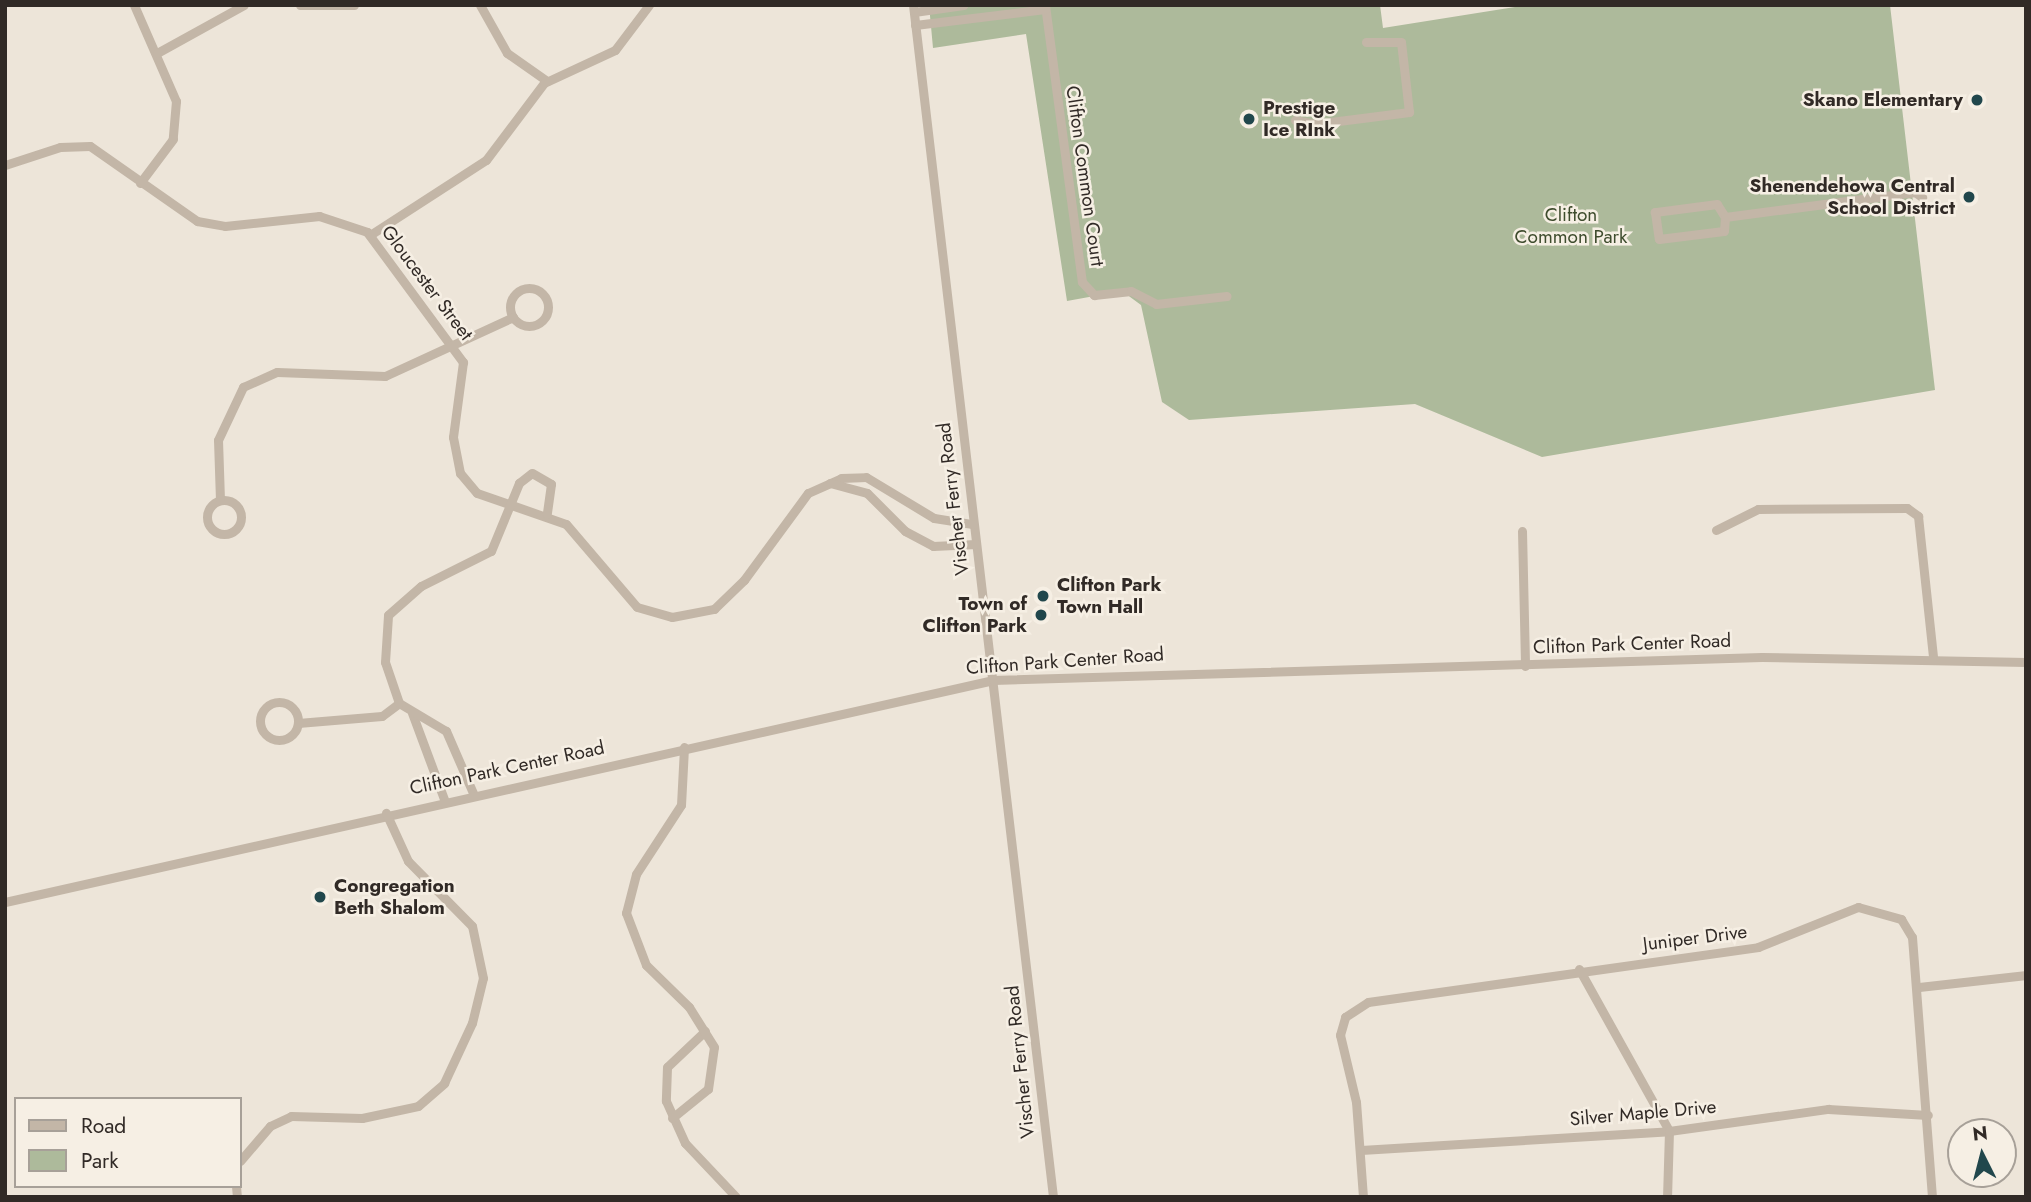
<!DOCTYPE html>
<html>
<head>
<meta charset="utf-8">
<style>
  body { margin:0 }
  #map { position:relative; width:2031px; height:1202px; overflow:hidden; background:#ede5d9; font-family:Jost,sans-serif }
  div>[style] { position:absolute }
  [style*='--x'] { left:calc(var(--x)*1px); top:calc(var(--y)*1px); width:calc(var(--w)*1px); rotate:calc(var(--a)*1deg) }
  .green>* { inset:0; background:#adba9b }
  .minor>* { height:9px; margin:-4.5px; padding:0 4.5px; transform-origin:4.5px; border-radius:4.5px; background:#c3b6a7 }
  .minor>.ring { margin:-4.5px; padding:0; box-sizing:content-box; background:none; border:9px solid #c3b6a7; border-radius:50% }
  .dots>* { width:19px; height:19px; translate:-50% -50%; box-sizing:border-box; border:4px solid #f6efe4; border-radius:50% }
  span { translate:-50% -50%; white-space:nowrap; text-align:center; line-height:1.15; -webkit-text-stroke:5px #f6efe4; paint-order:stroke }
  .poi-label { font-size:19px; color:#312a26; font-weight:700 }
  .right { translate:-100% -50%; text-align:right }
  .left { translate:0 -50%; text-align:left }
  .street-label { font-size:19px; color:#312a26 }
  .park-label { font-size:19px; color:#3e4c2d }
  .frame { position:absolute; inset:0; border:7px solid #312a26; pointer-events:none }
  .legend { position:absolute; left:14px; top:1097px; width:228px; height:91px; box-sizing:border-box; background:#f6efe4; border:2px solid #a7a098; margin:0; padding:9px 12px; list-style:none; font-size:21px; color:#312a26 }
  .legend li { display:flex; align-items:center; gap:14px; height:35px }
  .legend b { width:35px; border:2px solid #a7a098 }
  .north { position:absolute; left:1947px; top:1118px; width:70px; height:70px; box-sizing:border-box; background:#f6efe4; border:2px solid #a7a098; border-radius:50%; rotate:354deg; font-size:19px; font-weight:700; line-height:28px; text-align:center; color:#312a26 }
  .north::after { content:''; display:block; margin:auto; width:24px; height:32px; background:#21474c; clip-path:polygon(50% 0,100% 100%,50% 72%,0 100%) }
</style>
</head>
<body>
<div id="map">
  <div class="green">
    <i style="clip-path:polygon(929px 5px,1380px 5px,1383px 28px,1527px 5px,1890px 5px,1935px 390px,1542px 457px,1415px 404px,1189px 420px,1162px 402px,1141px 305px,1122px 291px,1067px 301px,1026px 34px,933px 48px)"></i>
  </div>
  <div class="minor">
    <i style="--x:134;--y:5;--w:105;--a:66.4"></i>
    <i style="--x:176;--y:101;--w:38;--a:95"></i>
    <i style="--x:173;--y:139;--w:55;--a:126.9"></i>
    <i style="--x:300;--y:5;--w:54;--a:0"></i>
    <i style="--x:480;--y:5;--w:55;--a:60.6"></i>
    <i style="--x:507;--y:53;--w:49;--a:35"></i>
    <i style="--x:913;--y:5;--w:1200;--a:83.3"></i>
    <i style="--x:1045;--y:5;--w:279;--a:82.4"></i>
    <i style="--x:1082;--y:282;--w:18;--a:47"></i>
    <i style="--x:1094;--y:295;--w:37;--a:-6"></i>
    <i style="--x:1131;--y:291;--w:28;--a:27"></i>
    <i style="--x:1156;--y:304;--w:71;--a:-6.4"></i>
    <i style="--x:914;--y:12;--w:50;--a:-8"></i>
    <i style="--x:915;--y:25;--w:131;--a:-7"></i>
    <i style="--x:157;--y:53;--w:99;--a:-28.9"></i>
    <i style="--x:1295;--y:120;--w:20;--a:11"></i>
    <i style="--x:1315;--y:124;--w:95;--a:-7.3"></i>
    <i style="--x:1409;--y:112;--w:70;--a:-96.5"></i>
    <i style="--x:1401;--y:42;--w:35;--a:180"></i>
    <i style="--x:5;--y:165;--w:58;--a:-18.1"></i>
    <i style="--x:60;--y:147;--w:30;--a:-2"></i>
    <i style="--x:90;--y:146;--w:131;--a:35"></i>
    <i style="--x:197;--y:221;--w:28;--a:10"></i>
    <i style="--x:225;--y:226;--w:95;--a:-6.1"></i>
    <i style="--x:319;--y:216;--w:51;--a:18.4"></i>
    <i style="--x:367;--y:232;--w:162;--a:53.6"></i>
    <i style="--x:463;--y:362;--w:76;--a:97.6"></i>
    <i style="--x:453;--y:437;--w:37;--a:79"></i>
    <i style="--x:460;--y:473;--w:26;--a:50"></i>
    <i style="--x:477;--y:493;--w:94;--a:19.2"></i>
    <i style="--x:566;--y:524;--w:109;--a:49.5"></i>
    <i style="--x:637;--y:607;--w:36;--a:16"></i>
    <i style="--x:672;--y:617;--w:43;--a:-10.8"></i>
    <i style="--x:714;--y:609;--w:42;--a:-44"></i>
    <i style="--x:744;--y:580;--w:108;--a:-53.7"></i>
    <i style="--x:808;--y:493;--w:36;--a:-24"></i>
    <i style="--x:841;--y:478;--w:25;--a:-2"></i>
    <i style="--x:866;--y:477;--w:79;--a:31.1"></i>
    <i style="--x:934;--y:518;--w:39;--a:9"></i>
    <i style="--x:1725;--y:217;--w:15;--a:-122"></i>
    <i style="--x:1717;--y:204;--w:63;--a:172.6"></i>
    <i style="--x:1655;--y:212;--w:27;--a:82"></i>
    <i style="--x:1659;--y:239;--w:65;--a:-7"></i>
    <i style="--x:1724;--y:231;--w:14;--a:-86"></i>
    <i style="--x:1725;--y:217;--w:192;--a:-7.5"></i>
    <i style="--x:1915;--y:192;--w:9;--a:36"></i>
    <i style="--x:370;--y:235;--w:138;--a:-32.9"></i>
    <i style="--x:486;--y:160;--w:96;--a:-53"></i>
    <i style="--x:544;--y:83;--w:78;--a:-24.9"></i>
    <i style="--x:615;--y:50;--w:56;--a:-52.9"></i>
    <i class="ring" style="left:510px;top:288px;width:29px;height:29px"></i>
    <i style="--x:830;--y:483;--w:38;--a:15"></i>
    <i style="--x:867;--y:493;--w:54;--a:45"></i>
    <i style="--x:905;--y:531;--w:32;--a:28"></i>
    <i style="--x:933;--y:546;--w:43;--a:-2.7"></i>
    <i class="ring" style="left:207px;top:500px;width:25px;height:25px"></i>
    <i style="--x:220;--y:500;--w:60;--a:-91.9"></i>
    <i style="--x:218;--y:440;--w:59;--a:-64.7"></i>
    <i style="--x:243;--y:387;--w:37;--a:-24"></i>
    <i style="--x:277;--y:372;--w:108;--a:2.1"></i>
    <i style="--x:385;--y:376;--w:141;--a:-24.7"></i>
    <i style="--x:1716;--y:530;--w:47;--a:-26.6"></i>
    <i style="--x:1758;--y:509;--w:149;--a:-0.4"></i>
    <i style="--x:1907;--y:508;--w:14;--a:36"></i>
    <i style="--x:1918;--y:516;--w:142;--a:83.9"></i>
    <i style="--x:1522;--y:531;--w:135;--a:88.7"></i>
    <i class="ring" style="left:260px;top:702px;width:29px;height:29px"></i>
    <i style="--x:412;--y:713;--w:92;--a:69.6"></i>
    <i style="--x:298;--y:723;--w:84;--a:-4.8"></i>
    <i style="--x:382;--y:716;--w:21;--a:-37"></i>
    <i style="--x:473;--y:793;--w:68;--a:-113.5"></i>
    <i style="--x:446;--y:731;--w:55;--a:-149.2"></i>
    <i style="--x:399;--y:703;--w:43;--a:-108.9"></i>
    <i style="--x:385;--y:662;--w:47;--a:-86.3"></i>
    <i style="--x:388;--y:615;--w:44;--a:-41.3"></i>
    <i style="--x:421;--y:586;--w:78;--a:-26.6"></i>
    <i style="--x:491;--y:551;--w:74;--a:-67.6"></i>
    <i style="--x:519;--y:483;--w:16;--a:-38"></i>
    <i style="--x:532;--y:473;--w:22;--a:30"></i>
    <i style="--x:551;--y:484;--w:30;--a:98"></i>
    <i style="--x:5;--y:902;--w:1013;--a:-12.66"></i>
    <i style="--x:993;--y:680;--w:769;--a:-1.71"></i>
    <i style="--x:1762;--y:657;--w:264;--a:1.1"></i>
    <i style="--x:1579;--y:969;--w:185;--a:60.9"></i>
    <i style="--x:1669;--y:1131;--w:66;--a:91.7"></i>
    <i style="--x:1919;--y:987;--w:108;--a:-6.4"></i>
    <i style="--x:705;--y:1031;--w:52;--a:136.5"></i>
    <i style="--x:667;--y:1067;--w:34;--a:92"></i>
    <i style="--x:666;--y:1101;--w:46;--a:65.7"></i>
    <i style="--x:685;--y:1143;--w:74;--a:46.6"></i>
    <i style="--x:672;--y:1118;--w:46;--a:-38.9"></i>
    <i style="--x:708;--y:1089;--w:42;--a:-81.9"></i>
    <i style="--x:714;--y:1047;--w:47;--a:-122"></i>
    <i style="--x:689;--y:1007;--w:60;--a:-135.7"></i>
    <i style="--x:646;--y:965;--w:56;--a:-111"></i>
    <i style="--x:626;--y:913;--w:40;--a:-75.6"></i>
    <i style="--x:636;--y:874;--w:82;--a:-56.9"></i>
    <i style="--x:681;--y:805;--w:58;--a:-87"></i>
    <i style="--x:1361;--y:1150;--w:309;--a:-3.5"></i>
    <i style="--x:1669;--y:1131;--w:161;--a:-7.9"></i>
    <i style="--x:1828;--y:1109;--w:100;--a:3.4"></i>
    <i style="--x:240;--y:1161;--w:46;--a:-49.4"></i>
    <i style="--x:270;--y:1126;--w:23;--a:-25"></i>
    <i style="--x:291;--y:1116;--w:71;--a:1.6"></i>
    <i style="--x:362;--y:1118;--w:57;--a:-12.1"></i>
    <i style="--x:418;--y:1106;--w:35;--a:-41"></i>
    <i style="--x:444;--y:1083;--w:66;--a:-65"></i>
    <i style="--x:472;--y:1023;--w:46;--a:-76.3"></i>
    <i style="--x:483;--y:978;--w:53;--a:-101.9"></i>
    <i style="--x:472;--y:926;--w:91;--a:-134.6"></i>
    <i style="--x:408;--y:861;--w:53;--a:-114.6"></i>
    <i style="--x:236;--y:1186;--w:11;--a:85"></i>
    <i style="--x:1363;--y:1197;--w:95;--a:-94.2"></i>
    <i style="--x:1356;--y:1102;--w:69;--a:-103.4"></i>
    <i style="--x:1340;--y:1035;--w:19;--a:-74"></i>
    <i style="--x:1345;--y:1017;--w:27;--a:-33"></i>
    <i style="--x:1368;--y:1002;--w:394;--a:-8"></i>
    <i style="--x:1758;--y:947;--w:108;--a:-21.8"></i>
    <i style="--x:1858;--y:907;--w:45;--a:15.6"></i>
    <i style="--x:1901;--y:919;--w:21;--a:59"></i>
    <i style="--x:1912;--y:937;--w:261;--a:85.6"></i>
  </div>
  <div class="dots">
    <i style="left:1977px;top:100px;background:#21474c"></i>
    <i style="left:1249px;top:119px;background:#21474c"></i>
    <i style="left:1969px;top:197px;background:#21474c"></i>
    <i style="left:1043px;top:596px;background:#21474c"></i>
    <i style="left:1041px;top:615px;background:#21474c"></i>
    <i style="left:320px;top:897px;background:#21474c"></i>
  </div>
  <div class="poi-label">
    <span class="right" style="left:1963px;top:100px">Skano Elementary</span>
    <span class="left" style="left:1263px;top:119px">Prestige<br>Ice RInk</span>
    <span class="right" style="left:1955px;top:197px">Shenendehowa Central<br>School District</span>
    <span class="left" style="left:1057px;top:596px">Clifton Park<br>Town Hall</span>
    <span class="right" style="left:1027px;top:615px">Town of<br>Clifton Park</span>
    <span class="left" style="left:334px;top:897px">Congregation<br>Beth Shalom</span>
  </div>
  <div class="street-label">
    <span style="left:1085px;top:176px;rotate:82deg">Clifton Common Court</span>
    <span style="left:427px;top:283px;rotate:53deg">Gloucester Street</span>
    <span style="left:953px;top:499px;rotate:-97deg">Vischer Ferry Road</span>
    <span style="left:1632px;top:644px;rotate:-2deg">Clifton Park Center Road</span>
    <span style="left:1065px;top:661px;rotate:-4deg">Clifton Park Center Road</span>
    <span style="left:507px;top:768px;rotate:-12deg">Clifton Park Center Road</span>
    <span style="left:1695px;top:938px;rotate:-7deg">Juniper Drive</span>
    <span style="left:1020px;top:1062px;rotate:-96deg">Vischer Ferry Road</span>
    <span style="left:1643px;top:1113px;rotate:-5deg">Silver Maple Drive</span>
  </div>
  <div class="park-label">
    <span style="left:1571px;top:226px">Clifton<br>Common Park</span>
  </div>
  <div class="frame"></div>
  <ul class="legend">
  <li><b style="height:9px;background:#c3b6a7"></b>Road</li>
  <li><b style="height:19px;background:#adba9b"></b>Park</li>
  </ul>
  <div class="north">N</div>
</div>
</body>
</html>
